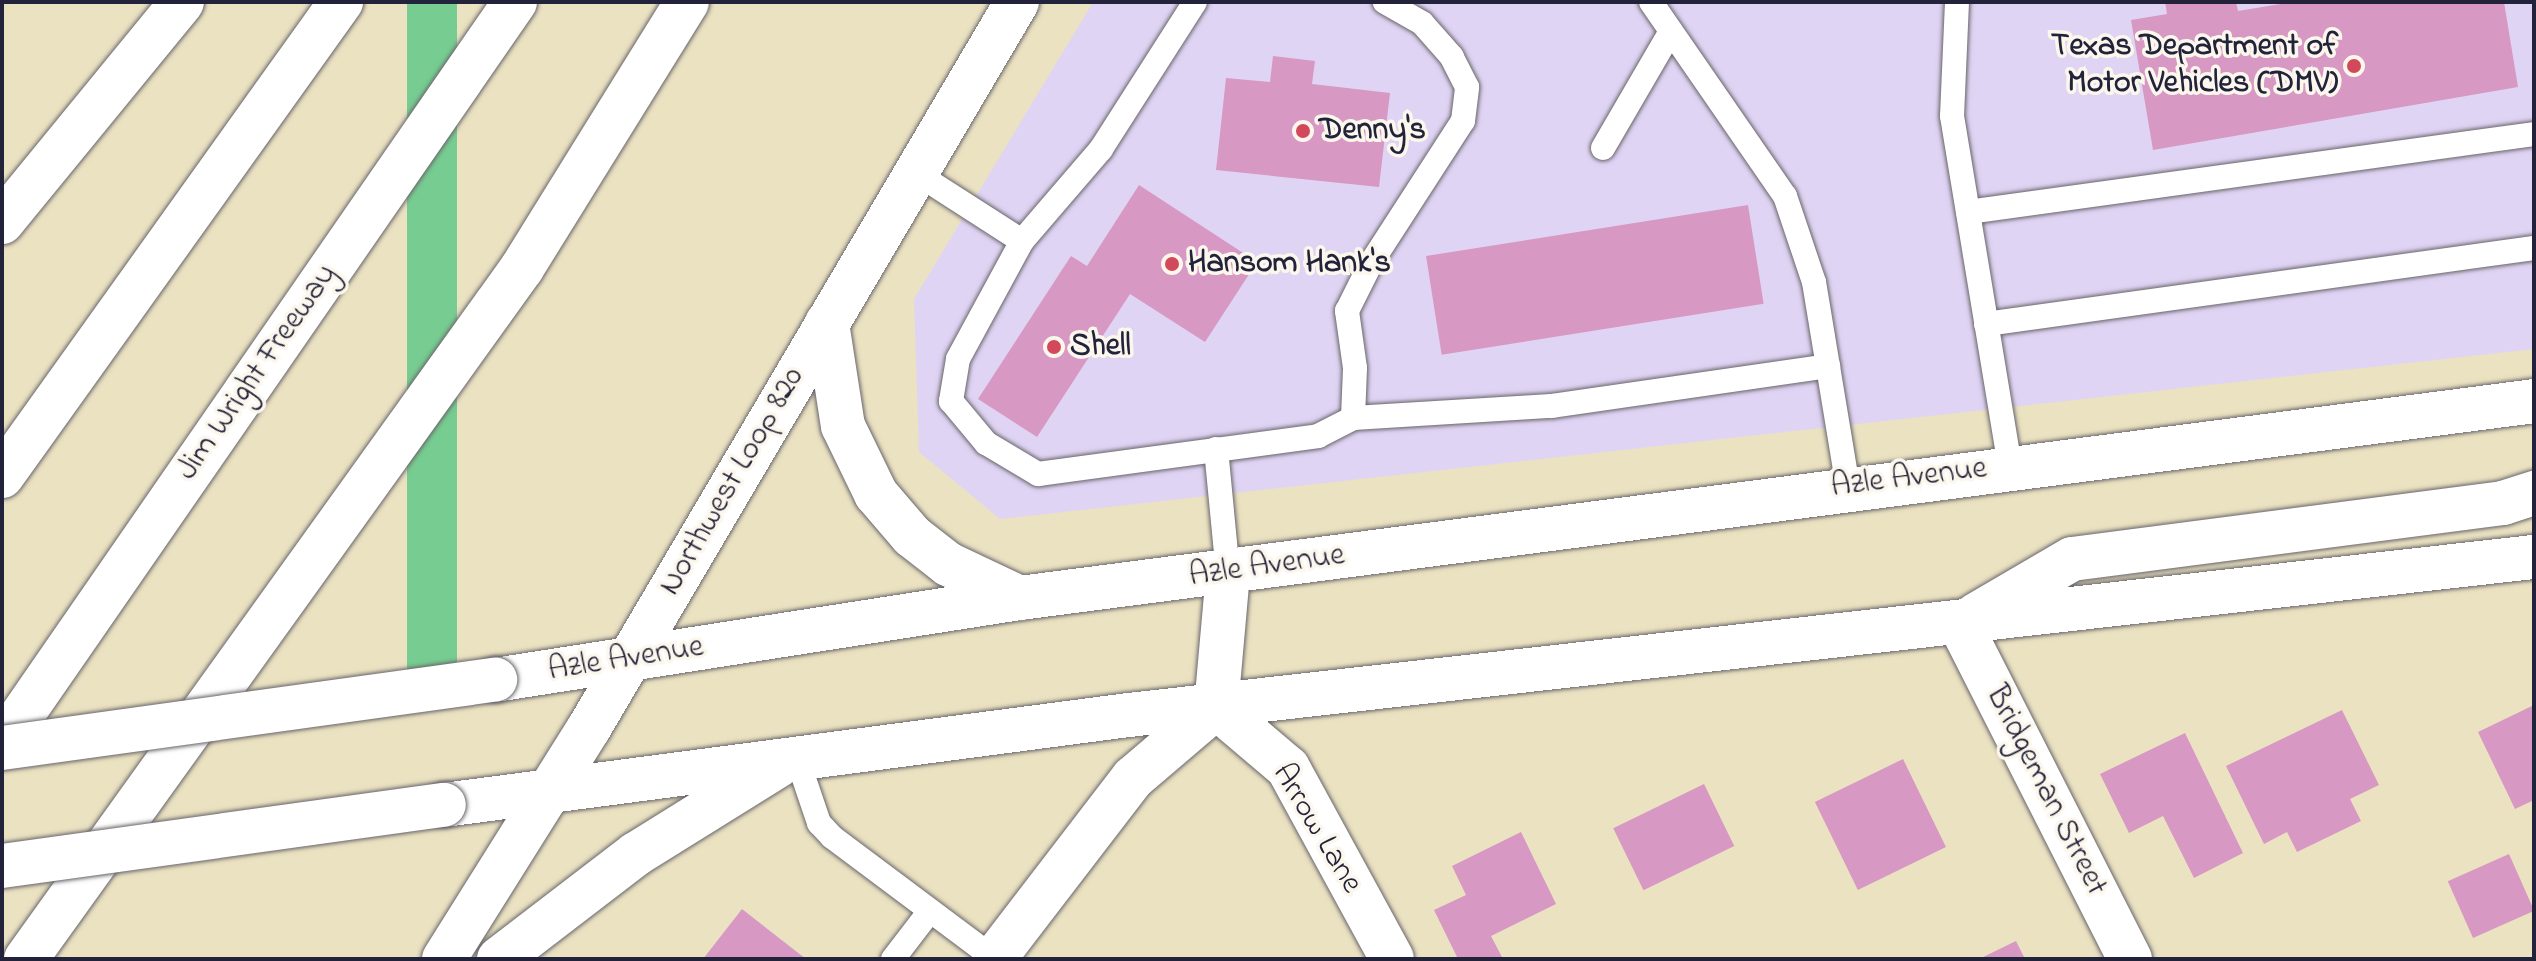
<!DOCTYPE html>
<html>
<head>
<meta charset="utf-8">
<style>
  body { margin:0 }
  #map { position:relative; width:2536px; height:961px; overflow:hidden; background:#ebe2c2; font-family:"Indie Flower",sans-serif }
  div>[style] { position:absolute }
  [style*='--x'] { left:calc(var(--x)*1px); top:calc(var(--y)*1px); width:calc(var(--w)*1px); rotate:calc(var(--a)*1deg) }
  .built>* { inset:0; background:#e0d4f4 }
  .green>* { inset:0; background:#77cd91; transform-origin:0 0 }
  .building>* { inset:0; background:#d798c3; transform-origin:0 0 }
  .roads { filter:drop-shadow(0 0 2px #68656a) drop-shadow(0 0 2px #68656a) }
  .lane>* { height:24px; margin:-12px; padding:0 12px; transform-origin:12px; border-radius:12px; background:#fff }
  .street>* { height:44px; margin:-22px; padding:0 22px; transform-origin:22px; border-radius:22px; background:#fff }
  .secondary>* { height:44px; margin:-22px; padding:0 22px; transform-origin:22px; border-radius:22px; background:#fff }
  .highway>* { height:44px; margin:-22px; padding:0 22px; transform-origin:22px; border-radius:22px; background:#fff }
  .bridges { filter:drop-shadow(0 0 2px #68656a) drop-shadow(0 0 2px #68656a) }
  .secondary-bridge>* { height:44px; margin:-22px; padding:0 22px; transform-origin:22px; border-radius:22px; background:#fff }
  .dots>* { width:22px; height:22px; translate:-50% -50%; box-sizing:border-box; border:4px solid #fbf7ec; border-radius:50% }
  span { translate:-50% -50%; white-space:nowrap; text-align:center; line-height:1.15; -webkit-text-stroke:7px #fbf7ec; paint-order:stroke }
  .poi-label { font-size:32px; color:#22223b; font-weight:700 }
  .right { translate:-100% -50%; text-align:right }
  .left { translate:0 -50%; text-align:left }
  .street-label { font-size:32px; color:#22223b }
  .frame { position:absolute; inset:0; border:4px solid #22223b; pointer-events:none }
</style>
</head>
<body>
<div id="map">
  <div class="built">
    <i style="clip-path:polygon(1093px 2px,2534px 2px,2534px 349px,1000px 519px,919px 452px,914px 299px)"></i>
  </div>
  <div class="green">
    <i style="left:407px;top:2px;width:50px;height:702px"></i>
  </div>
  <div class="building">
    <i style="clip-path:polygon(2165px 2px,2236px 2px,2238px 11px,2292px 2px,2504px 2px,2518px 87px,2153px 150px,2131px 20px,2167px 14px)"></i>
    <i style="clip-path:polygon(1273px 56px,1315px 61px,1312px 84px,1390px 93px,1379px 187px,1216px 170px,1226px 78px,1270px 82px)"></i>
    <i style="clip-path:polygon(1139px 185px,1257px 262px,1205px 342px,1130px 294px,1037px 437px,978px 399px,1071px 256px,1087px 266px)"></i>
    <i style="left:1748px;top:205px;width:100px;height:326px;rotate:81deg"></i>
    <i style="clip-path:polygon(2534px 705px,2534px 800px,2515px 809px,2478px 732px)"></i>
    <i style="clip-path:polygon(2342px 710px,2379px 785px,2350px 799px,2361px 821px,2297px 852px,2287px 832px,2264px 844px,2226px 766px)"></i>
    <i style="clip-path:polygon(2185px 733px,2243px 853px,2194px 878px,2163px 816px,2129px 833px,2100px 774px)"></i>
    <i style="left:1903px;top:759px;width:98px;height:98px;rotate:64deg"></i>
    <i style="left:1704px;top:784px;width:69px;height:101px;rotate:64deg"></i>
    <i style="clip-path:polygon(1521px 832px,1556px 904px,1491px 936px,1503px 959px,1458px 959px,1434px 910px,1466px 895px,1452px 866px)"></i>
    <i style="left:2509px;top:854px;width:62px;height:67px;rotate:66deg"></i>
    <i style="clip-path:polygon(742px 909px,806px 959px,703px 959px)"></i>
    <i style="clip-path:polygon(2016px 941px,2025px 959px,1979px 959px)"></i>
  </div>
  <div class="roads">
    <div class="lane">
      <i style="--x:1651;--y:2;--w:236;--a:55.4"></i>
      <i style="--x:1785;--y:196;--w:91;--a:71.4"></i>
      <i style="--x:1814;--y:282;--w:208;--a:80.6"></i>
      <i style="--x:1957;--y:2;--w:114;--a:92.5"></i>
      <i style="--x:1952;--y:116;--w:355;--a:80.6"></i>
      <i style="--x:1603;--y:148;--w:135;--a:-59.8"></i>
      <i style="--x:916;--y:173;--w:126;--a:32.7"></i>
      <i style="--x:1022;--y:241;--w:134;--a:118.5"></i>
      <i style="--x:958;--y:359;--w:43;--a:99.5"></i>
      <i style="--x:951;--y:401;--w:55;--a:50.2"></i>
      <i style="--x:986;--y:443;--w:61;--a:30.8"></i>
      <i style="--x:1038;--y:474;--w:283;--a:-7.7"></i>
      <i style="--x:1318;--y:436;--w:39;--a:-27"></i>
      <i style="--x:1353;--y:418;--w:50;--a:-87.7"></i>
      <i style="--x:1355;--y:368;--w:58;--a:-98"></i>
      <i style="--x:1347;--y:311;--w:54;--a:-63.4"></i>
      <i style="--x:1371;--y:263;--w:169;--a:-57.1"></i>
      <i style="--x:1463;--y:121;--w:34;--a:-83"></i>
      <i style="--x:1467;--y:87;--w:34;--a:-117"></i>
      <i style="--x:1452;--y:57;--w:45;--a:-131.4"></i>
      <i style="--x:1422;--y:23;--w:43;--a:-150.4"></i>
      <i style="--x:1968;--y:212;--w:571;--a:-7.85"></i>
      <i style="--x:1022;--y:241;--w:121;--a:-49.3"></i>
      <i style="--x:1101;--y:149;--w:174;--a:-57.4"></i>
      <i style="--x:1986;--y:324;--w:553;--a:-7.9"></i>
      <i style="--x:1353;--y:418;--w:199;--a:-3.5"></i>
      <i style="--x:1552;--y:406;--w:279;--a:-8.2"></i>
      <i style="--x:1216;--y:449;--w:125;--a:84.5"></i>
      <i style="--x:796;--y:755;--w:72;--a:71.3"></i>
      <i style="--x:819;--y:823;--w:19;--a:47"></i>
      <i style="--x:832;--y:837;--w:202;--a:36.8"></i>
      <i style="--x:893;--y:959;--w:59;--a:-52.5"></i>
    </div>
    <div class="street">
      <i style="--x:1228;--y:573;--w:135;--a:95.1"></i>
      <i style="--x:1216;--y:707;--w:94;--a:40.3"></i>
      <i style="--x:1288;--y:768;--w:217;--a:61.4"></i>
      <i style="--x:1960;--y:624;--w:376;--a:63.1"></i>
    </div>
    <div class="secondary">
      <i style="--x:827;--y:323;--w:104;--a:81.2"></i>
      <i style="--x:843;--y:426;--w:76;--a:64.1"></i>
      <i style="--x:876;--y:494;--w:55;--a:49.4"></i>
      <i style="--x:912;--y:536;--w:46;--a:37.9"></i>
      <i style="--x:948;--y:564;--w:80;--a:25.3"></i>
      <i style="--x:1976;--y:615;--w:111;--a:-30.3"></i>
      <i style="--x:2072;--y:559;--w:435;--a:-7.4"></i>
      <i style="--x:2503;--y:503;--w:33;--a:-18"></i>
      <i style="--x:495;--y:680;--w:531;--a:-8.88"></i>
      <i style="--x:1020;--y:598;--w:1527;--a:-7.41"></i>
      <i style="--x:444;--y:805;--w:691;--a:-7.49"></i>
      <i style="--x:1129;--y:715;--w:1414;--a:-6.42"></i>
      <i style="--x:444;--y:959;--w:273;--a:-57.9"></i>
      <i style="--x:589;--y:728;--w:843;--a:-59.48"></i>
      <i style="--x:499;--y:959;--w:173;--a:-37.5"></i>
      <i style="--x:636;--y:854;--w:168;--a:-31.9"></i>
      <i style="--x:994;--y:959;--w:228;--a:-52.5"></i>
      <i style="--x:1133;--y:778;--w:109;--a:-40.5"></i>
    </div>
    <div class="highway">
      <i style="--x:2;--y:222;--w:284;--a:-50.7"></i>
      <i style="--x:2;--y:476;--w:583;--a:-54.43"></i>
      <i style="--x:2;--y:744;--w:902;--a:-55.34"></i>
      <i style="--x:26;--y:959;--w:851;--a:-54.33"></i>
      <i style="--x:522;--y:268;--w:313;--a:-58.2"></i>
    </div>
  </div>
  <div class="bridges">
    <div class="secondary-bridge">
      <i style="--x:2;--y:748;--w:498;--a:-7.9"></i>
      <i style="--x:2;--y:866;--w:446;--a:-7.9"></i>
    </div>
  </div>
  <div class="dots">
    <i style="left:2354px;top:66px;background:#d1495b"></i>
    <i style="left:1303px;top:131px;background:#d1495b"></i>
    <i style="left:1172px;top:264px;background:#d1495b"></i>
    <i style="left:1054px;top:347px;background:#d1495b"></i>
  </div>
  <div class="poi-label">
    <span class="right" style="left:2338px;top:66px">Texas Department of<br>Motor Vehicles (DMV)</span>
    <span class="left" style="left:1319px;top:131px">Denny's</span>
    <span class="left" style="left:1188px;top:264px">Hansom Hank's</span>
    <span class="left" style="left:1070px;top:347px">Shell</span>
  </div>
  <div class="street-label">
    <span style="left:258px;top:373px;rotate:-55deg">Jim Wright Freeway</span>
    <span style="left:1909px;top:479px;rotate:-7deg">Azle Avenue</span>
    <span style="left:733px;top:482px;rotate:-60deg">Northwest Loop 820</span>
    <span style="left:1267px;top:567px;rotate:-8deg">Azle Avenue</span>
    <span style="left:626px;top:660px;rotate:-9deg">Azle Avenue</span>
    <span style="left:2045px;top:791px;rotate:63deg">Bridgeman Street</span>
    <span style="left:1316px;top:829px;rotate:59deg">Arrow Lane</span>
  </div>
  <div class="frame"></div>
</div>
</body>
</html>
